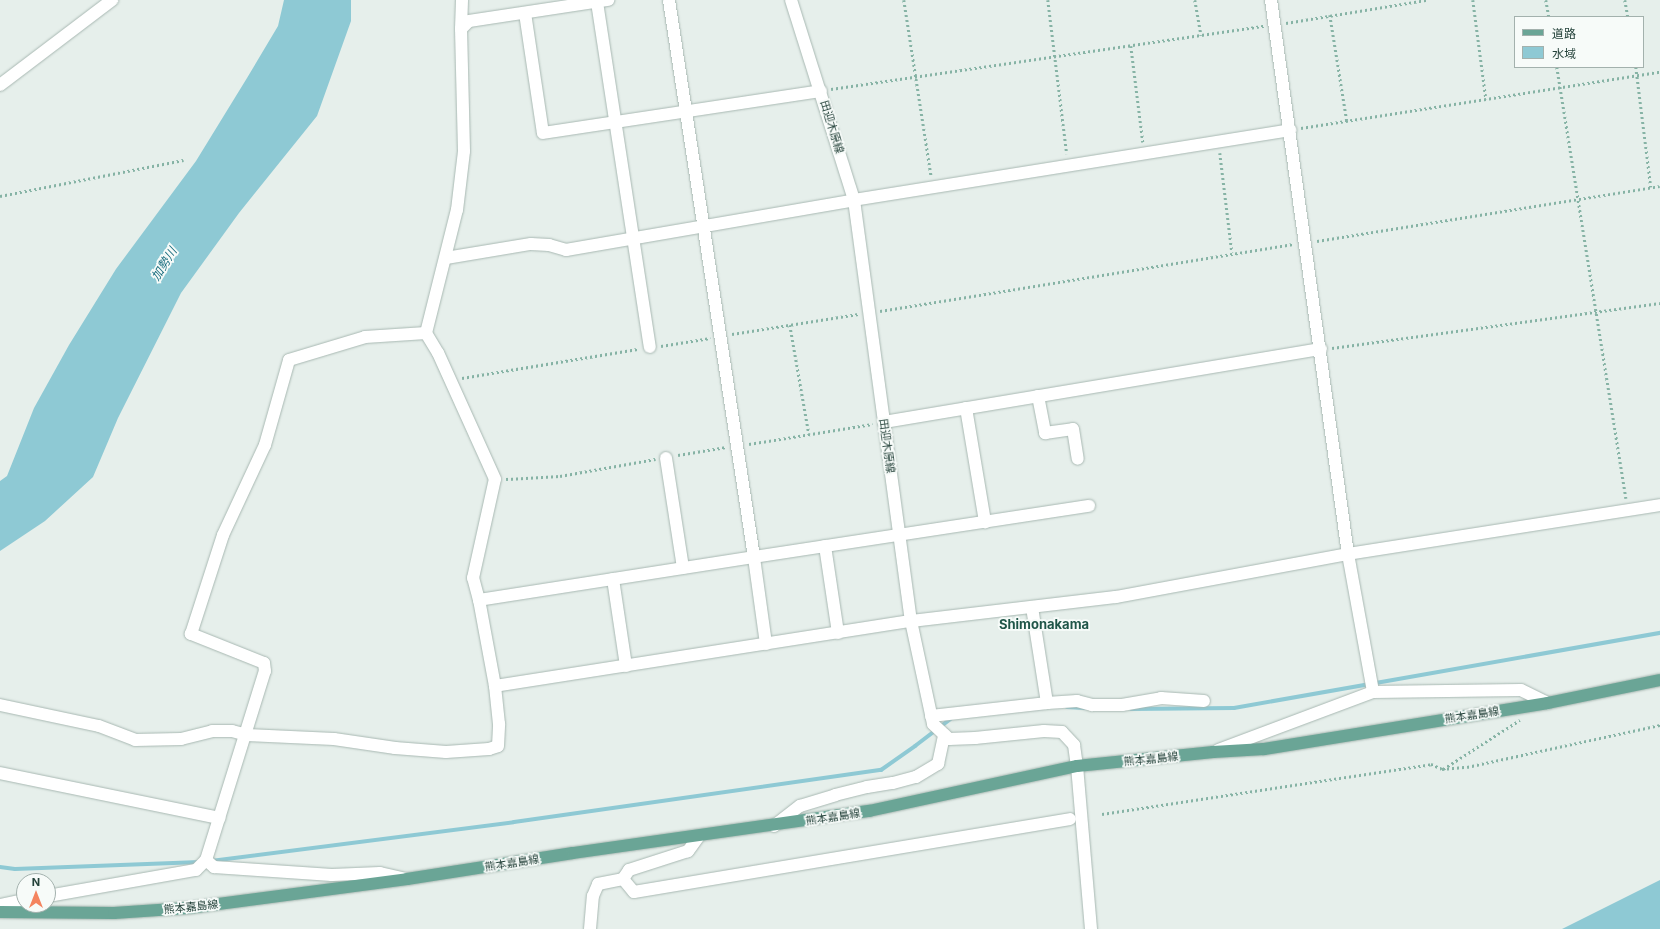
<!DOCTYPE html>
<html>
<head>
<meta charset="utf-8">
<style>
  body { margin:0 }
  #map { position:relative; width:1660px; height:929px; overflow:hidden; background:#e6efeb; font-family:Inter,"Noto Sans JP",sans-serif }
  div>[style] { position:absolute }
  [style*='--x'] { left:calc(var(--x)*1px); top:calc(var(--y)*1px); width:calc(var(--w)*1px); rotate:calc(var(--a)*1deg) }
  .water>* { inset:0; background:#8ec9d4 }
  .stream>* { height:4px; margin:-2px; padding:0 2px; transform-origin:2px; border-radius:2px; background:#8ec9d4 }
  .path>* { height:2.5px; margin-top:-1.25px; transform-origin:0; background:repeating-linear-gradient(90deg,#86b3a5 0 2px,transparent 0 5px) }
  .roads { filter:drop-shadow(0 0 1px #a8b8b2) drop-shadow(0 0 1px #a8b8b2) }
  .minor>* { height:12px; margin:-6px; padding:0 6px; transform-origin:6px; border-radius:6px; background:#fff }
  .tertiary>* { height:12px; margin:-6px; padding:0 6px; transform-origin:6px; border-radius:6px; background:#fff }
  .secondary>* { height:12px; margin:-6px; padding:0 6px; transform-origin:6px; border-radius:6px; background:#fff }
  .primary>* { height:12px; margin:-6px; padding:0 6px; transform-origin:6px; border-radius:6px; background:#6aa596 }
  span { translate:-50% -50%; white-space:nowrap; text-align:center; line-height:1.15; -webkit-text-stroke:3.5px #f7fbf9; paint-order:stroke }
  .street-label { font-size:11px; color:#24423a }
  .water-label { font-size:12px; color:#1c6f80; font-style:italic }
  .quarter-label { font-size:13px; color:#1f5548; font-weight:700 }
  .legend { position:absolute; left:1514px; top:16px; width:130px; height:52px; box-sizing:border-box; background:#f7fbf9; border:1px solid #a3b1ad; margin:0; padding:5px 7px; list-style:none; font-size:12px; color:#24423a }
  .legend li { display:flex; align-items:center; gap:8px; height:20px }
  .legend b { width:20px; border:1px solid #a3b1ad }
  .north { position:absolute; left:16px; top:873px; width:40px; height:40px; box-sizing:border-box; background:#f7fbf9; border:1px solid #a3b1ad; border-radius:50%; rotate:0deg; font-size:11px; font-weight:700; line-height:16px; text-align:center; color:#24423a }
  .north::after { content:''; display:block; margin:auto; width:14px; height:18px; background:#f4845f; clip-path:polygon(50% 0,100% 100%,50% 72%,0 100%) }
</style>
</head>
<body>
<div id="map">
  <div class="water">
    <i style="clip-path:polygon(284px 0,351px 0,351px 21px,317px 116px,239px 213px,181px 293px,118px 418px,93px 477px,45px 521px,0 551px,0 481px,7px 476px,34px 408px,69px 345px,116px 269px,196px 161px,247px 78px,278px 26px)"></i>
    <i style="clip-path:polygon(1660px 880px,1660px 929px,1562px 929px)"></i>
  </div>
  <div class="stream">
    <i style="--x:1067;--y:707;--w:17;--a:3"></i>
    <i style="--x:1131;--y:709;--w:103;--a:-0.6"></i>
    <i style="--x:1234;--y:708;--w:433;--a:-10"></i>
    <i style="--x:211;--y:861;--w:305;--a:-7.3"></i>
    <i style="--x:514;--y:822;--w:371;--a:-8.1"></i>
    <i style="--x:881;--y:770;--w:42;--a:-35.2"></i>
    <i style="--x:915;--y:746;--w:48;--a:-37.3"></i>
    <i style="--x:0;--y:867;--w:15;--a:8"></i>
    <i style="--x:15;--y:869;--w:185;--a:-2.2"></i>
  </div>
  <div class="path">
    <i style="--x:904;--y:0;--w:177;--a:81.2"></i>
    <i style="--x:1048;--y:0;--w:155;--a:83"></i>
    <i style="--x:1195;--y:0;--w:36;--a:80"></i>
    <i style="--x:1473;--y:0;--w:100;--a:82.5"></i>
    <i style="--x:1546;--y:0;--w:17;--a:80"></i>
    <i style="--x:1625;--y:0;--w:17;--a:80"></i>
    <i style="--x:1330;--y:15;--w:107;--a:80.9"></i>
    <i style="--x:1286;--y:23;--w:143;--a:-9.3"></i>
    <i style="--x:1131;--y:46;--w:97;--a:82.9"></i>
    <i style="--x:1557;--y:67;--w:437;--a:80.9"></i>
    <i style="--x:1636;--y:67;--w:121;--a:82.9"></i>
    <i style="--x:831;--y:89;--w:438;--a:-8.3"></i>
    <i style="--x:1301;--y:128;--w:363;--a:-8.9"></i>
    <i style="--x:1220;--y:153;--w:100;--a:83.1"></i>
    <i style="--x:0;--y:196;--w:187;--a:-11.1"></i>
    <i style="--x:1317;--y:241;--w:347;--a:-9.1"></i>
    <i style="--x:880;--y:311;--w:419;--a:-9.2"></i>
    <i style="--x:790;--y:325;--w:111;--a:80.1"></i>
    <i style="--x:732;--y:334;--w:128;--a:-9"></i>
    <i style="--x:661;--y:346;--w:50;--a:-9.3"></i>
    <i style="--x:1332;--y:348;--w:331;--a:-7.8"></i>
    <i style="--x:462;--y:378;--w:178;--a:-9.4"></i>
    <i style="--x:749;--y:444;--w:125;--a:-9.2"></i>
    <i style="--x:678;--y:455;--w:49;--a:-9.5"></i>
    <i style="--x:506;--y:479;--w:54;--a:-3.2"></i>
    <i style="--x:560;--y:476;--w:97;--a:-10.1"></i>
    <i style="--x:1443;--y:769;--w:91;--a:-32.5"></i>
    <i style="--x:1102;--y:814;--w:333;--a:-8.6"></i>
    <i style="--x:1431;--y:764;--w:12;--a:24"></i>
    <i style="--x:1442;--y:769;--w:25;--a:-5"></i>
    <i style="--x:1467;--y:767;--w:198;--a:-12.3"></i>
  </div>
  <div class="roads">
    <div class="minor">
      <i style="--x:1271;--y:0;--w:559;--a:82.09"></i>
      <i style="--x:1348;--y:554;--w:140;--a:79.7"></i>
      <i style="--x:597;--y:2;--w:349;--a:81.3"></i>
      <i style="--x:525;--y:13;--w:121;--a:81.5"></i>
      <i style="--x:543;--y:133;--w:281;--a:-8.6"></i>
      <i style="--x:461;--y:29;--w:11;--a:-45"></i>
      <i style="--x:469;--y:21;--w:141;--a:-8.6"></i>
      <i style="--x:0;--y:85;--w:141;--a:-37.2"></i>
      <i style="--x:446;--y:258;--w:86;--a:-9.4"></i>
      <i style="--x:531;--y:244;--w:18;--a:3"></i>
      <i style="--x:549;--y:245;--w:18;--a:16"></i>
      <i style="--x:566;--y:250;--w:292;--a:-9.8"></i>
      <i style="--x:854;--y:200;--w:442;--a:-9.1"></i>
      <i style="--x:1038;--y:396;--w:38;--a:79"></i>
      <i style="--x:1045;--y:433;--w:28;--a:-8"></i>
      <i style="--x:1073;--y:429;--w:30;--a:81"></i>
      <i style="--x:966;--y:408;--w:116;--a:80.5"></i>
      <i style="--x:884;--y:422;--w:443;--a:-9.5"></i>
      <i style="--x:666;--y:458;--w:111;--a:81.2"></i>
      <i style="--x:825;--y:546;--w:88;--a:81.5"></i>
      <i style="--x:613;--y:579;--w:88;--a:81.5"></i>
      <i style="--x:479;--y:600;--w:278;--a:-8.9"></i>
      <i style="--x:754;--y:557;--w:563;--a:-98.68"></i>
      <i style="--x:766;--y:644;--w:88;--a:-97.9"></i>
      <i style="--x:754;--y:557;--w:339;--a:-8.7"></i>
      <i style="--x:495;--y:686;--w:421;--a:-8.9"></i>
      <i style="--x:911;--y:621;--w:206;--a:-6.7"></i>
      <i style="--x:1116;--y:597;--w:236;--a:-10.5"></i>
      <i style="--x:1348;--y:554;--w:316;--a:-8.9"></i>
      <i style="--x:1047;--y:703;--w:30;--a:-4"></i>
      <i style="--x:1077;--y:701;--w:16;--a:15"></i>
      <i style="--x:1092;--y:705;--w:30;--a:0"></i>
      <i style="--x:1122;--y:705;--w:40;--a:-10"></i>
      <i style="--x:1161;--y:698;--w:43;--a:4"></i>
      <i style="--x:0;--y:705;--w:101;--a:12"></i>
      <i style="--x:99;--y:726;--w:39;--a:21"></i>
      <i style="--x:135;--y:740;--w:46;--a:-1.2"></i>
      <i style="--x:181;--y:739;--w:32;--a:-14"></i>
      <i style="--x:212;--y:731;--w:20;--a:0"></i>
      <i style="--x:232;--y:731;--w:16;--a:15"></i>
      <i style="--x:247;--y:735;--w:87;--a:2.6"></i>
      <i style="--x:334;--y:739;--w:62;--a:8.4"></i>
      <i style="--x:395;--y:748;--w:51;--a:4.5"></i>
      <i style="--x:446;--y:752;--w:43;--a:-4"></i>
      <i style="--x:489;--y:749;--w:9;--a:-18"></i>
      <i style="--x:498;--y:746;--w:22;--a:-87"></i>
      <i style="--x:499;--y:724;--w:38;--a:-96"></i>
      <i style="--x:495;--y:686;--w:87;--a:-100.5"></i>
      <i style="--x:479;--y:600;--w:23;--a:-105"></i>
      <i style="--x:473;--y:578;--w:101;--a:-77.5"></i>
      <i style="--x:495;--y:479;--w:138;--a:-114.3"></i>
      <i style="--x:438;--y:353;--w:23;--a:-121"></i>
      <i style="--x:426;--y:333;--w:127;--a:-75.9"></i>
      <i style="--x:457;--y:210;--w:59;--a:-83.2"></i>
      <i style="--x:464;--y:151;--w:122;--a:-91.4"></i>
      <i style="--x:461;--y:29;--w:29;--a:-88"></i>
      <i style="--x:931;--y:716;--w:117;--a:-6.4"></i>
      <i style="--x:1047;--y:703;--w:97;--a:-98.9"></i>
      <i style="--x:1218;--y:750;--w:165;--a:-20.5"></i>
      <i style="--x:1373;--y:692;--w:148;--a:-0.8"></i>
      <i style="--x:1521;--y:690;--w:30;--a:26"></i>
      <i style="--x:699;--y:836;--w:19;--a:126"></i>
      <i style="--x:688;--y:851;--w:62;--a:162.1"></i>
      <i style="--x:629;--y:870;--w:11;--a:124"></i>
      <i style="--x:623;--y:879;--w:17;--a:50"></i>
      <i style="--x:634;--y:892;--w:442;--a:-9.5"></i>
      <i style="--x:206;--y:860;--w:11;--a:41"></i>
      <i style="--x:214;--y:867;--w:118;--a:3.9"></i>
      <i style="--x:332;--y:875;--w:48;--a:-2.4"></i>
      <i style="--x:380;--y:873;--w:26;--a:13"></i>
      <i style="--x:48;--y:896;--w:150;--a:-10"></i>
      <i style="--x:196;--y:870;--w:14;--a:-45"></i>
      <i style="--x:206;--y:860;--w:198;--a:-72.7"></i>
      <i style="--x:265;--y:671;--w:8;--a:-97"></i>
      <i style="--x:264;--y:663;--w:79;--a:-158.3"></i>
      <i style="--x:191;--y:634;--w:104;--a:-72.1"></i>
      <i style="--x:223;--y:535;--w:99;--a:-65"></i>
      <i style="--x:265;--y:445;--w:88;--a:-74.2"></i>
      <i style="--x:289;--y:360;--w:79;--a:-16.8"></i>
      <i style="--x:365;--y:337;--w:61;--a:-3.8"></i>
      <i style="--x:0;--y:905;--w:25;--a:-12"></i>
      <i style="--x:590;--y:929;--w:33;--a:-85"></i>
      <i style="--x:593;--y:896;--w:13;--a:-67"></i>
      <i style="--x:598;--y:884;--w:25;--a:-11"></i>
    </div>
    <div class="tertiary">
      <i style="--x:1077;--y:766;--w:164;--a:85.1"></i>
      <i style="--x:0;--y:773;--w:224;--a:11.6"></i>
    </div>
    <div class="secondary">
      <i style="--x:791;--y:0;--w:210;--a:72.5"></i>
      <i style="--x:854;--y:200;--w:425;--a:82.3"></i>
      <i style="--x:911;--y:621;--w:105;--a:77.9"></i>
      <i style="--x:933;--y:724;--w:22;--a:43"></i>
      <i style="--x:949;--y:739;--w:26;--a:-2"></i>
      <i style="--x:975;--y:738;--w:69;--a:-5.8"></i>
      <i style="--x:1044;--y:731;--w:18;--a:3"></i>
      <i style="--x:1062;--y:732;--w:18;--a:47"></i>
      <i style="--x:1074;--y:745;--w:21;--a:82"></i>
      <i style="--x:774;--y:826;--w:33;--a:-38"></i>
      <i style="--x:800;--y:806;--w:37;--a:-17"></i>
      <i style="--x:835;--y:795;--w:33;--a:-14"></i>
      <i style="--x:867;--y:787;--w:26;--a:-9"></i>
      <i style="--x:893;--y:783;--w:24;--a:-15"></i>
      <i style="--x:916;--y:777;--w:26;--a:-31"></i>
      <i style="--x:938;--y:764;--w:30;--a:-78"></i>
    </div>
    <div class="primary">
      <i style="--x:0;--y:912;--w:114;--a:0.5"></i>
      <i style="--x:114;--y:913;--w:74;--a:-3.9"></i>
      <i style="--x:188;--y:908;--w:221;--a:-7.5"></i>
      <i style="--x:407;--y:879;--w:168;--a:-8.9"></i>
      <i style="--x:573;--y:853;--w:299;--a:-8.1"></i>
      <i style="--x:869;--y:811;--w:213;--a:-12.2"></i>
      <i style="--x:1077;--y:766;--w:137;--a:-5.9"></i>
      <i style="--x:1213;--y:752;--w:51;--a:-3.4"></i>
      <i style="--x:1264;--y:749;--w:288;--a:-9.2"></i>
      <i style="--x:1548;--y:703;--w:114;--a:-11.6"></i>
    </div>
  </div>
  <div class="street-label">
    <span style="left:832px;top:127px;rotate:73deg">田迎木原線</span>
    <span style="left:887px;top:446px;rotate:82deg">田迎木原線</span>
    <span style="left:1472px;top:715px;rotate:-9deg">熊本嘉島線</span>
    <span style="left:1151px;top:759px;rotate:-6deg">熊本嘉島線</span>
    <span style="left:833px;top:817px;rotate:-9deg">熊本嘉島線</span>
    <span style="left:512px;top:863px;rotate:-9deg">熊本嘉島線</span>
    <span style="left:191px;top:907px;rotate:-6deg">熊本嘉島線</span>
  </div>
  <div class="water-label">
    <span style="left:164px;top:264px;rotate:-58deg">加勢川</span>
  </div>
  <div class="quarter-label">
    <span style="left:1044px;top:624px">Shimonakama</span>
  </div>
  <ul class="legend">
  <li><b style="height:5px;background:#6aa596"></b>道路</li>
  <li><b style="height:11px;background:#8ec9d4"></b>水域</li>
  </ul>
  <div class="north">N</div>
</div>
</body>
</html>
